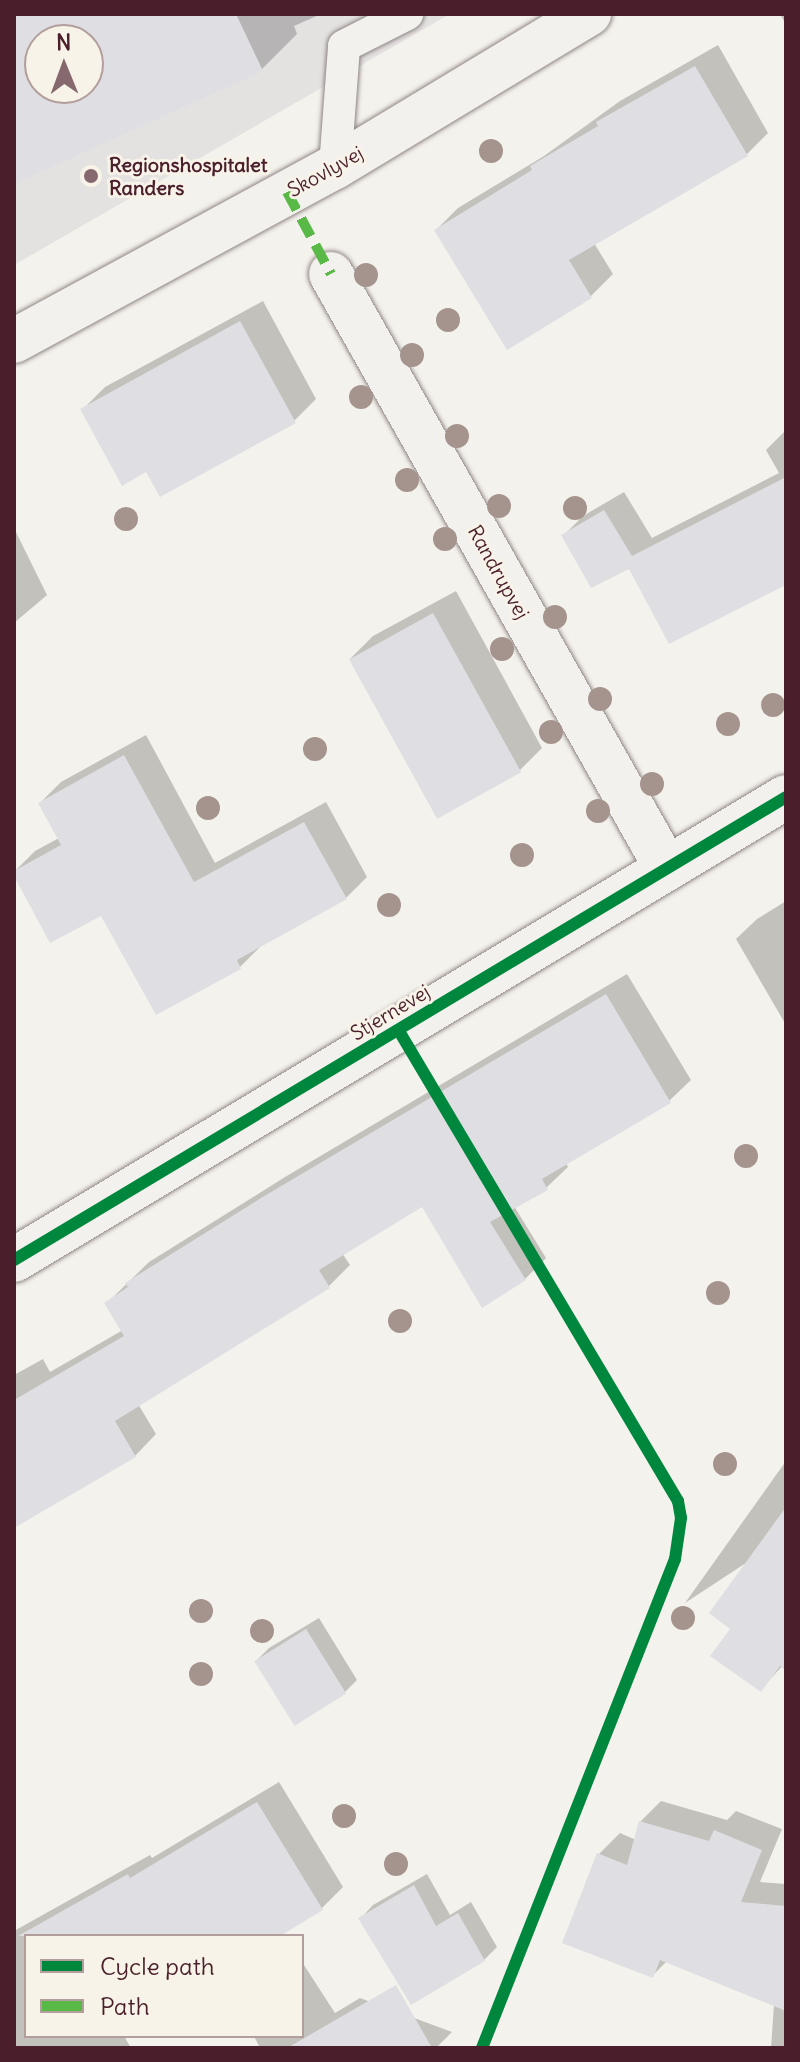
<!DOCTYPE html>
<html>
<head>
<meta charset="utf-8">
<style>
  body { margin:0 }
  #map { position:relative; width:800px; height:2062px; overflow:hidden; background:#f4f2ec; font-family:Delius,sans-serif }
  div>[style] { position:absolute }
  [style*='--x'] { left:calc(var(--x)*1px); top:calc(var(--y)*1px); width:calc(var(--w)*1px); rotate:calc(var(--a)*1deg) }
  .built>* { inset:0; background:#e4e2e1 }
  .shadow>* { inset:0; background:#0003 }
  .building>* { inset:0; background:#dfdee3; transform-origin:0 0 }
  .roads { filter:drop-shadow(0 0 2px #8f8685) drop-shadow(0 0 2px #8f8685) }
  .service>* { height:32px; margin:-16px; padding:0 16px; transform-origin:16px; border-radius:16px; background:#f2f1ed }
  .minor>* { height:44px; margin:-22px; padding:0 22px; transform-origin:22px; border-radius:22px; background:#f2f1ed }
  .quiet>* { height:10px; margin-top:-5px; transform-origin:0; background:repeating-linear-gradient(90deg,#58b947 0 20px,transparent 0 30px) }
  .cycleway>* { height:12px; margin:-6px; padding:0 6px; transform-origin:6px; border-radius:6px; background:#00873e }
  .trees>* { width:24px; height:24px; margin:-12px; border-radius:50%; background:#a5948e }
  .dots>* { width:22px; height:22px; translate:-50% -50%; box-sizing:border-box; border:4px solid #f7f3e8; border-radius:50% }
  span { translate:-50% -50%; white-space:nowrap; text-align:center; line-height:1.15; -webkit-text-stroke:6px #f7f3e8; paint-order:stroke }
  .poi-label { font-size:20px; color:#4a1f2b; font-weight:700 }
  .left { translate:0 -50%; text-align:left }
  .street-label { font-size:20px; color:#4a1f2b }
  .frame { position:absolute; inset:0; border:16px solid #4a1f2b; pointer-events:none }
  .legend { position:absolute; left:24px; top:1934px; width:280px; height:104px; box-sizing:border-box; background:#f7f3e8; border:2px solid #b29e9c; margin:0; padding:10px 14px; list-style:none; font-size:24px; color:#4a1f2b }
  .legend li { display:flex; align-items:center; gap:16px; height:40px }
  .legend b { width:40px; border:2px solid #b29e9c }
  .north { position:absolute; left:24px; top:24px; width:80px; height:80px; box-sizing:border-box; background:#f7f3e8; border:2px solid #b29e9c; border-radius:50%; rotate:359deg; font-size:22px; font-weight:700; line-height:32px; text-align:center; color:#4a1f2b }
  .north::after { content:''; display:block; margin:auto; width:28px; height:36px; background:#86696f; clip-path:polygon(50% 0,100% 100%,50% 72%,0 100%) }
</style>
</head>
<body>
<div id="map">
  <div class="built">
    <i style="clip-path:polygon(evenodd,14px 14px,450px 14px,14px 265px,14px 14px,40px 40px,88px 40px,88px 88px,40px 88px,40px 40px)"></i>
  </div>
  <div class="shadow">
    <i style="clip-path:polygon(evenodd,14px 14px,321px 14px,294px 26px,297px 34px,262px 69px,14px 181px,14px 14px,40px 40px,88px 40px,88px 88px,40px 88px,40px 40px)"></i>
    <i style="clip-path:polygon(780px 14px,786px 14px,786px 25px)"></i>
    <i style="clip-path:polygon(718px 45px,768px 133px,746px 155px,594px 243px,613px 274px,591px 296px,507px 347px,436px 230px,458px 208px,544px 156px,620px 101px)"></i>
    <i style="clip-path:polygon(263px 301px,316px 399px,294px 421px,147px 470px,83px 409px,105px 387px)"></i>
    <i style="clip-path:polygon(786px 430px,786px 583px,629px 566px,564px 535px,583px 516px,624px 492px,652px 538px,779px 473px,766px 450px)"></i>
    <i style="clip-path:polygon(14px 528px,47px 595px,14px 623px)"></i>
    <i style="clip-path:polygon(456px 591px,542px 748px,519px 771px,436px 816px,350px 659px,373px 636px)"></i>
    <i style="clip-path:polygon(146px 735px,215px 863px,326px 802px,367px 877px,346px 898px,261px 946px,240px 967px,102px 913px,14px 872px,35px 851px,59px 838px,40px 803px,61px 782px)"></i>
    <i style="clip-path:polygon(786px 901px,786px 1025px,736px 939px,757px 919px)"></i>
    <i style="clip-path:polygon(627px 974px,691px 1080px,669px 1101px,566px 1163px,568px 1167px,546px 1188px,514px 1206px,546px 1258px,525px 1279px,422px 1205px,342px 1253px,350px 1265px,328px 1287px,138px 1404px,156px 1434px,135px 1456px,14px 1526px,14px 1375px,43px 1359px,50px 1372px,123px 1330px,107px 1303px,149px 1262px,285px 1177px)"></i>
    <i style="clip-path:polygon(786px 1461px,786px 1662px,761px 1689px,733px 1628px,749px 1561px,685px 1603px)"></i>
    <i style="clip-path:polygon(319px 1618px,357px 1680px,345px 1692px,294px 1723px,257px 1660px,269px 1648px)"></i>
    <i style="clip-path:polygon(279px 1782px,343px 1887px,322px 1908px,283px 1932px,285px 1936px,26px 1936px,26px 2036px,124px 2036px,131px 2048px,14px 2048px,14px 1931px,150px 1855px,152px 1858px)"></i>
    <i style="clip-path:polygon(661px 1801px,727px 1820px,736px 1811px,782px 1829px,760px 1882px,786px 1884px,786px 2048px,771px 2048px,774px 2004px,667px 1961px,652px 1976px,599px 1854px,620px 1833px,636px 1840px,640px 1822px)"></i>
    <i style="clip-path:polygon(427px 1874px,450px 1915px,471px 1902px,497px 1947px,484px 1960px,361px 1918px,373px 1905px)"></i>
    <i style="clip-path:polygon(302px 1962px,335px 2013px,360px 1998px,452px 2032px,436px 2048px,260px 2048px,254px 2036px,302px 2036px)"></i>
  </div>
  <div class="building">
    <i style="clip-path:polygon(evenodd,14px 14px,236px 14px,263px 71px,14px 184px,14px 14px,40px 40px,88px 40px,88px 88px,40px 88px,40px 40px)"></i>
    <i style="clip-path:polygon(695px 66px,748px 156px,569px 260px,592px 298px,507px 350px,434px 230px,532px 170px,530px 166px,598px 126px,596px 122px)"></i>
    <i style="clip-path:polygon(240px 321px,296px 423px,160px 497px,146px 472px,122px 486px,80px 409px)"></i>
    <i style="clip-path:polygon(786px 477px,786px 585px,669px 644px,629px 569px,591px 588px,561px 535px,604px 510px,632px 556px)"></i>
    <i style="left:433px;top:613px;width:182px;height:96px;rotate:61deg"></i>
    <i style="clip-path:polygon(124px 755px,194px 882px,304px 822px,347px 899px,237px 960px,241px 969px,156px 1015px,101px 916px,50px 943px,14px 876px,14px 871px,61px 845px,38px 803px)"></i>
    <i style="clip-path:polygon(606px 994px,671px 1103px,542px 1179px,548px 1190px,490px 1222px,526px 1280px,482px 1308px,422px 1207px,319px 1270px,330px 1288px,115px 1421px,136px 1457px,14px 1528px,14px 1400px,124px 1336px,104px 1303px,128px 1287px,125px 1283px,261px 1198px)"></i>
    <i style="clip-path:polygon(786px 1507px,786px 1671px,780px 1666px,761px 1692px,710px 1656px,730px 1629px,709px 1613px)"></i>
    <i style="left:306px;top:1629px;width:76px;height:61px;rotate:58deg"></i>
    <i style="clip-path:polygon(257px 1802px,323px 1910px,280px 1936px,18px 1936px,128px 1874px,130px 1878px)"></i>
    <i style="clip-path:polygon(639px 1821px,709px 1841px,714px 1830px,762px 1850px,741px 1902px,786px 1906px,786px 2011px,660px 1960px,653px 1978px,562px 1943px,597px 1853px,627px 1865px)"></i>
    <i style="clip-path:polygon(414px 1885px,436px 1926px,458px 1913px,485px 1961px,411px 2005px,358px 1918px)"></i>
    <i style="clip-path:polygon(396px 1985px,432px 2048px,287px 2048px)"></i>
  </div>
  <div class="roads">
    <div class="service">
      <i style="--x:335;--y:167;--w:121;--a:-85.7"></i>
      <i style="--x:344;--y:46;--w:71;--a:-26.9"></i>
    </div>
    <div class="minor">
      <i style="--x:331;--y:274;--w:683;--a:60.55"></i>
      <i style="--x:14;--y:341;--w:365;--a:-28.5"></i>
      <i style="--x:335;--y:167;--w:297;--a:-31.1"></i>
      <i style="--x:14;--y:1260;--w:900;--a:-30.95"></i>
    </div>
  </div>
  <div class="quiet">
    <i style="--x:287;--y:192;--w:93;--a:61.8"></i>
  </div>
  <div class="cycleway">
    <i style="--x:399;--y:1031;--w:547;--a:59.31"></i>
    <i style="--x:678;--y:1501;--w:17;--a:80"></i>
    <i style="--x:681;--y:1518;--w:41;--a:98.3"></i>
    <i style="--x:675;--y:1559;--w:526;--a:111.54"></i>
    <i style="--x:14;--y:1260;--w:900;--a:-30.95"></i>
  </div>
  <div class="trees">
    <i style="left:491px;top:151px"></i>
    <i style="left:366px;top:275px"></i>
    <i style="left:448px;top:320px"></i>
    <i style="left:412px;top:355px"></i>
    <i style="left:361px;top:397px"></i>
    <i style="left:457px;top:436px"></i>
    <i style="left:407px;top:480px"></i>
    <i style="left:499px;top:506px"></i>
    <i style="left:575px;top:508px"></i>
    <i style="left:126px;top:519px"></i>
    <i style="left:445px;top:539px"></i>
    <i style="left:555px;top:617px"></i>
    <i style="left:502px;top:649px"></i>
    <i style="left:600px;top:699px"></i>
    <i style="left:773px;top:705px"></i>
    <i style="left:728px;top:724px"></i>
    <i style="left:551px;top:732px"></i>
    <i style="left:315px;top:749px"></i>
    <i style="left:652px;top:784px"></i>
    <i style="left:208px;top:808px"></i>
    <i style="left:598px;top:811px"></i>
    <i style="left:522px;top:855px"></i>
    <i style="left:389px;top:905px"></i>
    <i style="left:746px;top:1156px"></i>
    <i style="left:718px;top:1293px"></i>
    <i style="left:400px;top:1321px"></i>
    <i style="left:725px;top:1464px"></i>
    <i style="left:201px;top:1611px"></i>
    <i style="left:683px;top:1618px"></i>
    <i style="left:262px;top:1631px"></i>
    <i style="left:201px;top:1674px"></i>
    <i style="left:344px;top:1816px"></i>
    <i style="left:396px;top:1864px"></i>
  </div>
  <div class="dots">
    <i style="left:91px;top:176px;background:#86696f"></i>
  </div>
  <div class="poi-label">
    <span class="left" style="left:109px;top:176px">Regionshospitalet<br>Randers</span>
  </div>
  <div class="street-label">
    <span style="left:325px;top:171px;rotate:-29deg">Skovlyvej</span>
    <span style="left:499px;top:572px;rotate:61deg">Randrupvej</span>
    <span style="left:390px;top:1012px;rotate:-31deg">Stjernevej</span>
  </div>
  <div class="frame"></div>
  <ul class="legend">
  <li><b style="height:10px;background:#00873e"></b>Cycle path</li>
  <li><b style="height:10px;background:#58b947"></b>Path</li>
  </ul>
  <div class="north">N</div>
</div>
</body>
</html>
